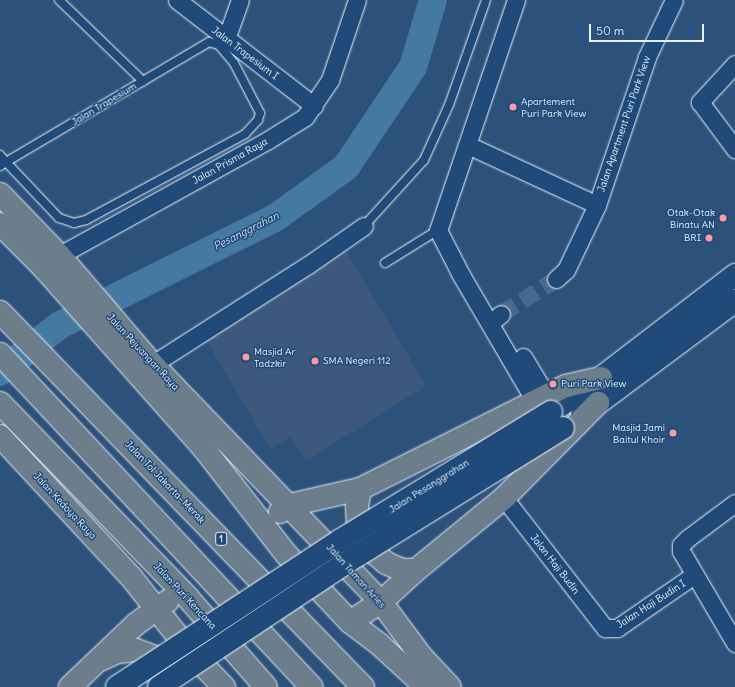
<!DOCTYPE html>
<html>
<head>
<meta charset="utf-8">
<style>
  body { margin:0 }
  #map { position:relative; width:735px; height:687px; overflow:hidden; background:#2c517b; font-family:Delius,sans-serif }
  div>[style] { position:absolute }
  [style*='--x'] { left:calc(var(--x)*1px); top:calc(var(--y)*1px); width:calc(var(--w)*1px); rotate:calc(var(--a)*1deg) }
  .built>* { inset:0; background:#3c597d }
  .river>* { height:28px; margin:-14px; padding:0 14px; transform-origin:14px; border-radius:14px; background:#4479a2 }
  .minor-tunnel>* { height:17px; margin-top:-8.5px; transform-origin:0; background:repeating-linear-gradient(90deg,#48698e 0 17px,transparent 0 25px) }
  .roads { filter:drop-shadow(0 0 1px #e8f1f8) drop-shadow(0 0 1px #e8f1f8) }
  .service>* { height:8px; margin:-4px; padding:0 4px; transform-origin:4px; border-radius:4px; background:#1f4a7a }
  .minor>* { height:17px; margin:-8.5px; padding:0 8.5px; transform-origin:8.5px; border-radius:8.5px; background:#1f4a7a }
  .secondary>* { height:22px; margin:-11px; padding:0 11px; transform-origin:11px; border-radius:11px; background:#1f4a7a }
  .primary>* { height:22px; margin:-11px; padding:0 11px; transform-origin:11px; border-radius:11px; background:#6c7d8b }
  .motorway>* { height:22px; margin:-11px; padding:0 11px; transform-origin:11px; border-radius:11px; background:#6c7d8b }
  .bridges { filter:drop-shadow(0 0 1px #e8f1f8) drop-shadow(0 0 1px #e8f1f8) }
  .secondary-bridge>* { height:22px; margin:-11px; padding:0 11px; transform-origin:11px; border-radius:11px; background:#1f4a7a }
  .dots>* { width:11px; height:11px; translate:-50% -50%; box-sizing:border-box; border:2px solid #1f4a7a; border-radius:50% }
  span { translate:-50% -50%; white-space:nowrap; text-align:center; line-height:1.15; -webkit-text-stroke:3px #1f4a7a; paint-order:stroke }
  .shield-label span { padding:1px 3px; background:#1f4a7a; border:1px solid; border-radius:3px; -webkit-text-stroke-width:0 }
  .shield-label { font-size:9px; color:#e8f1f8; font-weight:700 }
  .street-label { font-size:10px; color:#e8f1f8 }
  .poi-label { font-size:10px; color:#e8f1f8 }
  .left { translate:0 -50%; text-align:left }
  .right { translate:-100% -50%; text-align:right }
  .water-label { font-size:11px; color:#cfdfeb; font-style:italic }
  .scale { position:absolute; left:589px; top:24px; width:115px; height:18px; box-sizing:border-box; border:2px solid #e8f1f8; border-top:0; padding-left:5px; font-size:12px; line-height:14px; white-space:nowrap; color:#e8f1f8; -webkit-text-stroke:3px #1f4a7a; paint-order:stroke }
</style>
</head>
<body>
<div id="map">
  <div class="built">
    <i style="clip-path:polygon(345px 249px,426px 386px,306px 461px,291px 437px,270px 449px,204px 336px)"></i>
  </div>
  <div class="river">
    <i style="--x:0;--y:372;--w:76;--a:-38.1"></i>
    <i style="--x:60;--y:325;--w:240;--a:-26.5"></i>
    <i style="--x:275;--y:218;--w:87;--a:-35.7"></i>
    <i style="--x:346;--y:167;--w:120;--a:-56.2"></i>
    <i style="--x:413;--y:67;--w:70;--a:-73.4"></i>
  </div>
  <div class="minor-tunnel">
    <i style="--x:501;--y:314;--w:65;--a:-32.5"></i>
  </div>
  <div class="roads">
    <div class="service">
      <i style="--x:59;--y:0;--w:117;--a:44"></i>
      <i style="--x:0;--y:155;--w:9;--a:49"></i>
      <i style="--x:6;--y:162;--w:77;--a:46.6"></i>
      <i style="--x:59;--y:218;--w:16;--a:18"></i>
      <i style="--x:74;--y:223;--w:12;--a:-14"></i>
      <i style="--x:86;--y:220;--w:181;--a:-28.4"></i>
      <i style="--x:245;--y:134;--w:19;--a:-47"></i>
      <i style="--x:258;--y:120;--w:7;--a:-74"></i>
      <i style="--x:260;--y:113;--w:56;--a:-117.5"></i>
      <i style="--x:234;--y:63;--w:23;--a:-130"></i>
      <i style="--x:219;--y:45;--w:10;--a:-163"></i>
      <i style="--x:209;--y:42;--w:236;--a:149.4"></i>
      <i style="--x:6;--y:162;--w:7;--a:146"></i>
      <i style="--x:364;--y:226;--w:89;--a:-47.7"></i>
      <i style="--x:424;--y:160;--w:60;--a:-65.6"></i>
      <i style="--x:449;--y:105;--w:111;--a:-70.6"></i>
      <i style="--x:385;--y:263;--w:62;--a:-31.9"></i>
    </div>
    <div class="minor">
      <i style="--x:177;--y:0;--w:173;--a:37.7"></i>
      <i style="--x:516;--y:0;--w:243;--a:108.7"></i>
      <i style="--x:438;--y:230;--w:51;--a:62.9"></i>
      <i style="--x:461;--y:275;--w:146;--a:59.6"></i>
      <i style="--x:226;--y:39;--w:41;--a:-70.3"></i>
      <i style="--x:735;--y:64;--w:52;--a:132.6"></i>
      <i style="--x:700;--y:102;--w:59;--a:53.3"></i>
      <i style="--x:468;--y:145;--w:142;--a:24.9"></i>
      <i style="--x:49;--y:261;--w:250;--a:-28.9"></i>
      <i style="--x:268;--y:140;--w:44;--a:-31.9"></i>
      <i style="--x:305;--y:117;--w:45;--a:-56"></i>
      <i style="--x:330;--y:80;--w:84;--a:-71.4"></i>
      <i style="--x:556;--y:279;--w:13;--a:-42"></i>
      <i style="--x:566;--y:270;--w:72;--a:-64.5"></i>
      <i style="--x:597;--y:205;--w:156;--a:-71.3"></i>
      <i style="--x:647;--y:57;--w:63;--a:-64.7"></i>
      <i style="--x:490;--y:323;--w:14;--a:-39"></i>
      <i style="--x:523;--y:357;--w:44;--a:58.8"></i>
      <i style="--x:142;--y:371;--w:197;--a:-32.6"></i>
      <i style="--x:308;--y:265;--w:68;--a:-34.9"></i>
      <i style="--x:504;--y:498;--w:165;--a:52.2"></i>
      <i style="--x:605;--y:628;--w:12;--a:0"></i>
      <i style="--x:617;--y:628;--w:93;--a:-34.5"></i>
      <i style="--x:735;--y:503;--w:59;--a:143.3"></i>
      <i style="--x:688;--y:538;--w:10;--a:135"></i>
      <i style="--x:681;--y:545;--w:6;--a:90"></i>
      <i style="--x:681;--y:551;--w:107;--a:59.6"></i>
    </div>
    <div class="secondary">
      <i style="--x:551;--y:412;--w:60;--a:-34.2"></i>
      <i style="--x:601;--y:378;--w:169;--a:-37.5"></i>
      <i style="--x:582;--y:415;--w:191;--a:-36.7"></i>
    </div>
    <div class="primary">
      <i style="--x:0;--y:194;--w:85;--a:46"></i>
      <i style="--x:59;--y:255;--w:143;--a:49.5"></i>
      <i style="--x:152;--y:364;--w:330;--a:46.1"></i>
      <i style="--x:381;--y:602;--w:67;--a:53.5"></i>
      <i style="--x:421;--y:656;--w:42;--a:46.9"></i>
      <i style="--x:0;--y:224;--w:59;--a:45"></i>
      <i style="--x:42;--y:266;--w:241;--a:48.4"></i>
      <i style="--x:202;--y:446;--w:138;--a:52.1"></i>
      <i style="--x:287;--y:555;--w:92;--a:46.8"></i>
      <i style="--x:350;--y:622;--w:36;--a:37"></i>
      <i style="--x:379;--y:644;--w:64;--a:42.5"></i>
      <i style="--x:0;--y:403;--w:271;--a:46"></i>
      <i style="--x:188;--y:598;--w:118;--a:48.8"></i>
      <i style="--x:0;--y:436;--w:192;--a:47.1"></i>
      <i style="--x:131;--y:577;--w:98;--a:51.6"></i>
      <i style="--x:192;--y:654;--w:46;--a:45.9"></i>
      <i style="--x:360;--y:489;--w:17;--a:100"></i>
      <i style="--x:357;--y:506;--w:17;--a:87"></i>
      <i style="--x:358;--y:523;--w:16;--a:68"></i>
      <i style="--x:364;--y:538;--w:17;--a:57"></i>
      <i style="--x:373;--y:552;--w:17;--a:40"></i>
      <i style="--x:386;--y:563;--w:17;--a:24"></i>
      <i style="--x:402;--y:570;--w:14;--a:0"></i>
      <i style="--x:280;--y:512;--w:12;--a:-35"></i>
      <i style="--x:290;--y:505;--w:72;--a:-12.9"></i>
      <i style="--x:360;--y:489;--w:230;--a:-26.6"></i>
      <i style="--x:566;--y:386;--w:36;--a:-13"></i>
      <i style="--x:350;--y:622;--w:37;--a:-33"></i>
      <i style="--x:381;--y:602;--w:47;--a:-42.4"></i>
      <i style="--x:416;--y:570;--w:114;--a:-39.3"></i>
      <i style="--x:504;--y:498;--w:134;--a:-45.3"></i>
      <i style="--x:102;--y:659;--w:17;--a:-25"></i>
      <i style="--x:117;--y:652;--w:19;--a:-6"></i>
      <i style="--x:136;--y:650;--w:19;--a:21"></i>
      <i style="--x:154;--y:657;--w:22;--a:47"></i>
      <i style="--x:70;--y:687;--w:91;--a:-43.7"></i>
      <i style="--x:136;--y:624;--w:39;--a:-36"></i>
    </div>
    <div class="motorway">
      <i style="--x:0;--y:312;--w:522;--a:45.93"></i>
      <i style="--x:0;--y:354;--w:456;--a:46.9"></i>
    </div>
  </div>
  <div class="bridges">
    <div class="secondary-bridge">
      <i style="--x:117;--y:687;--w:268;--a:-33.3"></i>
      <i style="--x:341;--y:540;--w:246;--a:-31.4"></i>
      <i style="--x:159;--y:687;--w:239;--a:-33.6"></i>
      <i style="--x:358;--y:555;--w:241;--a:-31.8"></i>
    </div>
  </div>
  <div class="dots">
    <i style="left:513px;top:107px;background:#ff9aa2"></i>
    <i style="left:723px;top:218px;background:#ff9aa2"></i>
    <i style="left:709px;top:238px;background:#ff9aa2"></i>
    <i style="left:246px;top:357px;background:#ff9aa2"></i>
    <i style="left:315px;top:361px;background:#ff9aa2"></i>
    <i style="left:553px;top:384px;background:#ff9aa2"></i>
    <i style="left:673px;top:433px;background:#ff9aa2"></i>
  </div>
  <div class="shield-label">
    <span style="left:221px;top:539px">1</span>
  </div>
  <div class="street-label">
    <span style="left:245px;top:53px;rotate:37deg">Jalan Trapesium I</span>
    <span style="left:104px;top:104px;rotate:-31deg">Jalan Trapesium</span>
    <span style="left:624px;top:124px;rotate:-71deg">Jalan Apartment Puri Park View</span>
    <span style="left:230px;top:161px;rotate:-29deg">Jalan Prisma Raya</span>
    <span style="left:143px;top:352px;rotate:47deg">Jalan Pejuangan Raya</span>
    <span style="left:165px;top:482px;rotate:46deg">Jalan Tol Jakarta–Merak</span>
    <span style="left:429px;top:486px;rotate:-32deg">Jalan Pesanggrahan</span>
    <span style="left:65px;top:506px;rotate:47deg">Jalan Kedoya Raya</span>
    <span style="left:555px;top:564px;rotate:52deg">Jalan Haji Budin</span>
    <span style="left:356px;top:576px;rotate:48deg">Jalan Taman Aries</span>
    <span style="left:185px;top:596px;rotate:47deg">Jalan Puri Kencana</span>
    <span style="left:651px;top:604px;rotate:-33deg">Jalan Haji Budin I</span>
  </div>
  <div class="poi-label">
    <span class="left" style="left:521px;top:107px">Apartement<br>Puri Park View</span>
    <span class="right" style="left:715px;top:218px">Otak-Otak<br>Binatu AN</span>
    <span class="right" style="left:701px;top:238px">BRI</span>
    <span class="left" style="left:254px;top:357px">Masjid Ar<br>Tadzkir</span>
    <span class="left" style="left:323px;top:361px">SMA Negeri 112</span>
    <span class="left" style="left:561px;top:384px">Puri Park View</span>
    <span class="right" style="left:665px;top:433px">Masjid Jami<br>Baitul Khoir</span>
  </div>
  <div class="water-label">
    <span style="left:246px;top:231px;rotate:-27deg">Pesanggrahan</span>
  </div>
  <div class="scale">50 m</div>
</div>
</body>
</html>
